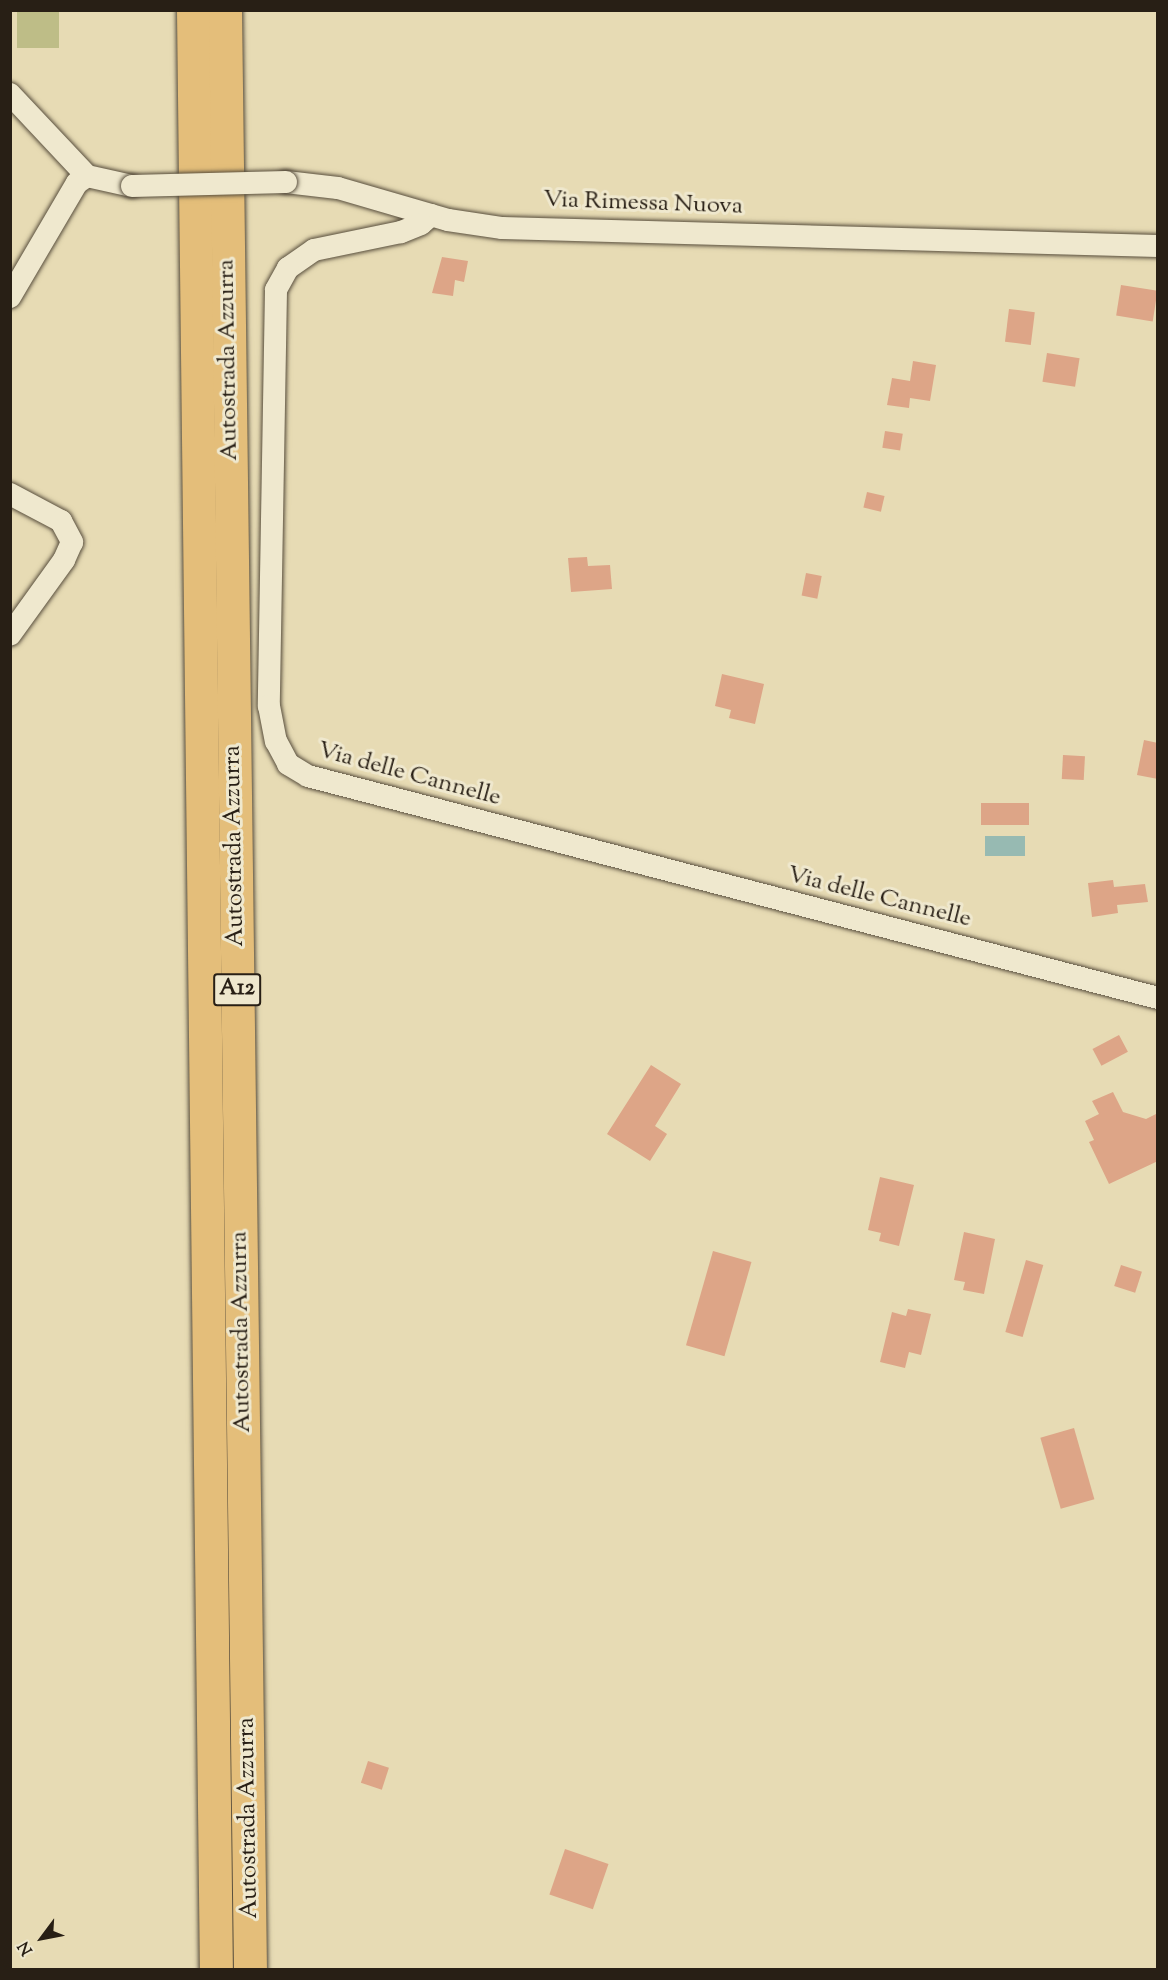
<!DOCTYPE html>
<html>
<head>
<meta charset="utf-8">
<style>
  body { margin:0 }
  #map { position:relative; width:1168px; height:1980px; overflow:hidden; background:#e7dbb4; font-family:"Sorts Mill Goudy",serif }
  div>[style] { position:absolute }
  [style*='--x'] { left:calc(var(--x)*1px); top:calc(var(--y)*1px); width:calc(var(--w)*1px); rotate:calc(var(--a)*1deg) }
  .green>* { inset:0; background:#bebd87; transform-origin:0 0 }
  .water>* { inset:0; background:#97bab2; transform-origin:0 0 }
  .building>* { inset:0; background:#dda587; transform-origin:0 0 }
  .roads { filter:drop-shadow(0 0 2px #584e3d) drop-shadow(0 0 2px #584e3d) }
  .minor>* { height:22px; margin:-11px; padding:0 11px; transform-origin:11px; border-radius:11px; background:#efe8ce }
  .highway>* { height:33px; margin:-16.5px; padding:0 16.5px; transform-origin:16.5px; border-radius:16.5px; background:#e4be7a }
  .bridges { filter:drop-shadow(0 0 2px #584e3d) drop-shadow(0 0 2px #584e3d) }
  .minor-bridge>* { height:22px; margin:-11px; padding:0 11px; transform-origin:11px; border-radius:11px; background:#efe8ce }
  span { translate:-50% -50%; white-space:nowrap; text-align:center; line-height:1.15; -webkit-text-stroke:6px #efe8ce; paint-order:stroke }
  .shield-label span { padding:2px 4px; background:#efe8ce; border:2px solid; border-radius:4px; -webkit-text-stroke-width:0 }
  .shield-label { font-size:22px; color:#281f15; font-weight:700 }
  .street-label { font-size:24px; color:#281f15 }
  .frame { position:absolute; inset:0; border:12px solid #281f15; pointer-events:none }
  .north { position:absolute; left:12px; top:1908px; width:60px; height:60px; -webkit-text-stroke:4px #efe8ce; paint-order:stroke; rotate:238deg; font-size:16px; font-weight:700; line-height:24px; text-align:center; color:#281f15 }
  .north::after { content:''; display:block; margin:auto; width:21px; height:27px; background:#281f15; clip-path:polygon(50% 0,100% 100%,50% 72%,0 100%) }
</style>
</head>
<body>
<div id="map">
  <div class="green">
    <i style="left:17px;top:11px;width:42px;height:37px"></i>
  </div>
  <div class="water">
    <i style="left:1025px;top:836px;width:20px;height:40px;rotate:90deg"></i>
  </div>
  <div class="building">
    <i style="clip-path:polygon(442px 257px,468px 261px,464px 282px,455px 280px,453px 296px,432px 293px)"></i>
    <i style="left:1121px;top:285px;width:37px;height:31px;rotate:9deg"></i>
    <i style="left:1009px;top:309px;width:26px;height:33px;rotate:7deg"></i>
    <i style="left:1047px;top:353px;width:33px;height:29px;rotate:9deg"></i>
    <i style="clip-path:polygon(913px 361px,936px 365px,930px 401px,910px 398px,909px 408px,887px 405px,892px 378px,910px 381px)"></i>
    <i style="left:885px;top:431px;width:18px;height:17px;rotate:9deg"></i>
    <i style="left:867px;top:492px;width:18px;height:16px;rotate:13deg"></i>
    <i style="clip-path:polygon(587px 557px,588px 566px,610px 565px,612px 589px,571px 592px,568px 558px)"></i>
    <i style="left:806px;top:573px;width:16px;height:23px;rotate:11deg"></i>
    <i style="clip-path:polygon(722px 674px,764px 684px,755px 724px,729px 718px,731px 710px,715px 706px)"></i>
    <i style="clip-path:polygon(1144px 740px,1158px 743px,1158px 779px,1137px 775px)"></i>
    <i style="left:1063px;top:755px;width:22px;height:24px;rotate:3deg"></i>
    <i style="left:981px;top:803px;width:48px;height:22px"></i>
    <i style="clip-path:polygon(1113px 880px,1114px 887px,1145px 884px,1148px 902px,1117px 905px,1118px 913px,1092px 917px,1088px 883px)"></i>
    <i style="left:1119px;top:1035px;width:19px;height:30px;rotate:62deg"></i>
    <i style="clip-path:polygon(651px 1065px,681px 1084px,655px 1126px,667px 1134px,650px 1161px,607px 1134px)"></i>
    <i style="clip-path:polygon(1113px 1092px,1123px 1112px,1146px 1119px,1158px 1113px,1158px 1161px,1109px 1184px,1089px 1142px,1094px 1140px,1085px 1121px,1099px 1114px,1092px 1101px)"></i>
    <i style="clip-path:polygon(880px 1177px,914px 1185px,899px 1246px,879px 1241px,881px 1233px,868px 1230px)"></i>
    <i style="clip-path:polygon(964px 1232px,995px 1239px,984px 1294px,963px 1290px,965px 1282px,954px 1280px)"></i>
    <i style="left:713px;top:1251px;width:40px;height:98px;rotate:16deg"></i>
    <i style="left:1026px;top:1260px;width:18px;height:75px;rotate:16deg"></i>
    <i style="left:1121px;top:1265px;width:22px;height:22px;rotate:18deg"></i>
    <i style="clip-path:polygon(908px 1309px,931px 1314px,921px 1355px,909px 1352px,905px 1368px,880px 1362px,892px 1312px,906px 1316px)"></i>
    <i style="left:1074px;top:1428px;width:74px;height:35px;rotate:74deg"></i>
    <i style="left:368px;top:1761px;width:22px;height:23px;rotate:18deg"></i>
    <i style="left:565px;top:1849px;width:46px;height:48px;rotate:19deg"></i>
  </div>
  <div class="roads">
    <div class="minor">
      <i style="--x:10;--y:94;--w:112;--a:46.8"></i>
      <i style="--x:286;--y:182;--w:52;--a:6.6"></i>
      <i style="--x:338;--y:188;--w:115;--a:16.2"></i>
      <i style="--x:448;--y:220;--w:55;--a:8.4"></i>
      <i style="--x:502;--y:228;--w:656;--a:1.57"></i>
      <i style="--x:431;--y:215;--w:13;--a:138"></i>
      <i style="--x:421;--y:224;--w:22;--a:158"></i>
      <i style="--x:401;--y:232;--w:89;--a:168.3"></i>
      <i style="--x:314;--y:250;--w:32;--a:145"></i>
      <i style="--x:288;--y:268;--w:25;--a:119"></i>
      <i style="--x:276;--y:290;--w:416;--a:91"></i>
      <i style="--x:269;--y:706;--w:36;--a:79"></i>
      <i style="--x:276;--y:741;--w:26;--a:62"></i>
      <i style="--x:288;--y:764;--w:23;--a:31"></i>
      <i style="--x:308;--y:776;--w:879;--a:14.64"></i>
      <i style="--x:10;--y:297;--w:132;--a:-59.6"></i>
      <i style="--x:77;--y:183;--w:12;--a:-35"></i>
      <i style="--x:87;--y:176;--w:46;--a:12.5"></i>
      <i style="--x:10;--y:494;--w:58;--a:27.9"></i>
      <i style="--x:61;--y:521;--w:24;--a:62"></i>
      <i style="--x:72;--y:542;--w:20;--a:114"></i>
      <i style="--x:64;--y:560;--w:92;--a:125.8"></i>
    </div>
    <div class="highway">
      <i style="--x:193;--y:10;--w:1960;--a:89.33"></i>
      <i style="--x:225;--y:10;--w:1960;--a:89.27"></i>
    </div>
  </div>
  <div class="bridges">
    <div class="minor-bridge">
      <i style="--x:132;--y:186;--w:154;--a:-1.5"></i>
    </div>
  </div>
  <div class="shield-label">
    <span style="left:237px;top:990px">A12</span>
  </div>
  <div class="street-label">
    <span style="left:643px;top:204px;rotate:2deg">Via Rimessa Nuova</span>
    <span style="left:229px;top:360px;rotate:-91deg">Autostrada Azzurra</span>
    <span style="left:409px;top:775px;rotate:15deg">Via delle Cannelle</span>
    <span style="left:235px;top:846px;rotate:-91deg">Autostrada Azzurra</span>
    <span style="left:879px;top:898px;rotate:14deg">Via delle Cannelle</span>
    <span style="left:242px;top:1332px;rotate:-91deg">Autostrada Azzurra</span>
    <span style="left:249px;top:1818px;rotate:-91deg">Autostrada Azzurra</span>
  </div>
  <div class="frame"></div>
  <div class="north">N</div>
</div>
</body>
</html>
